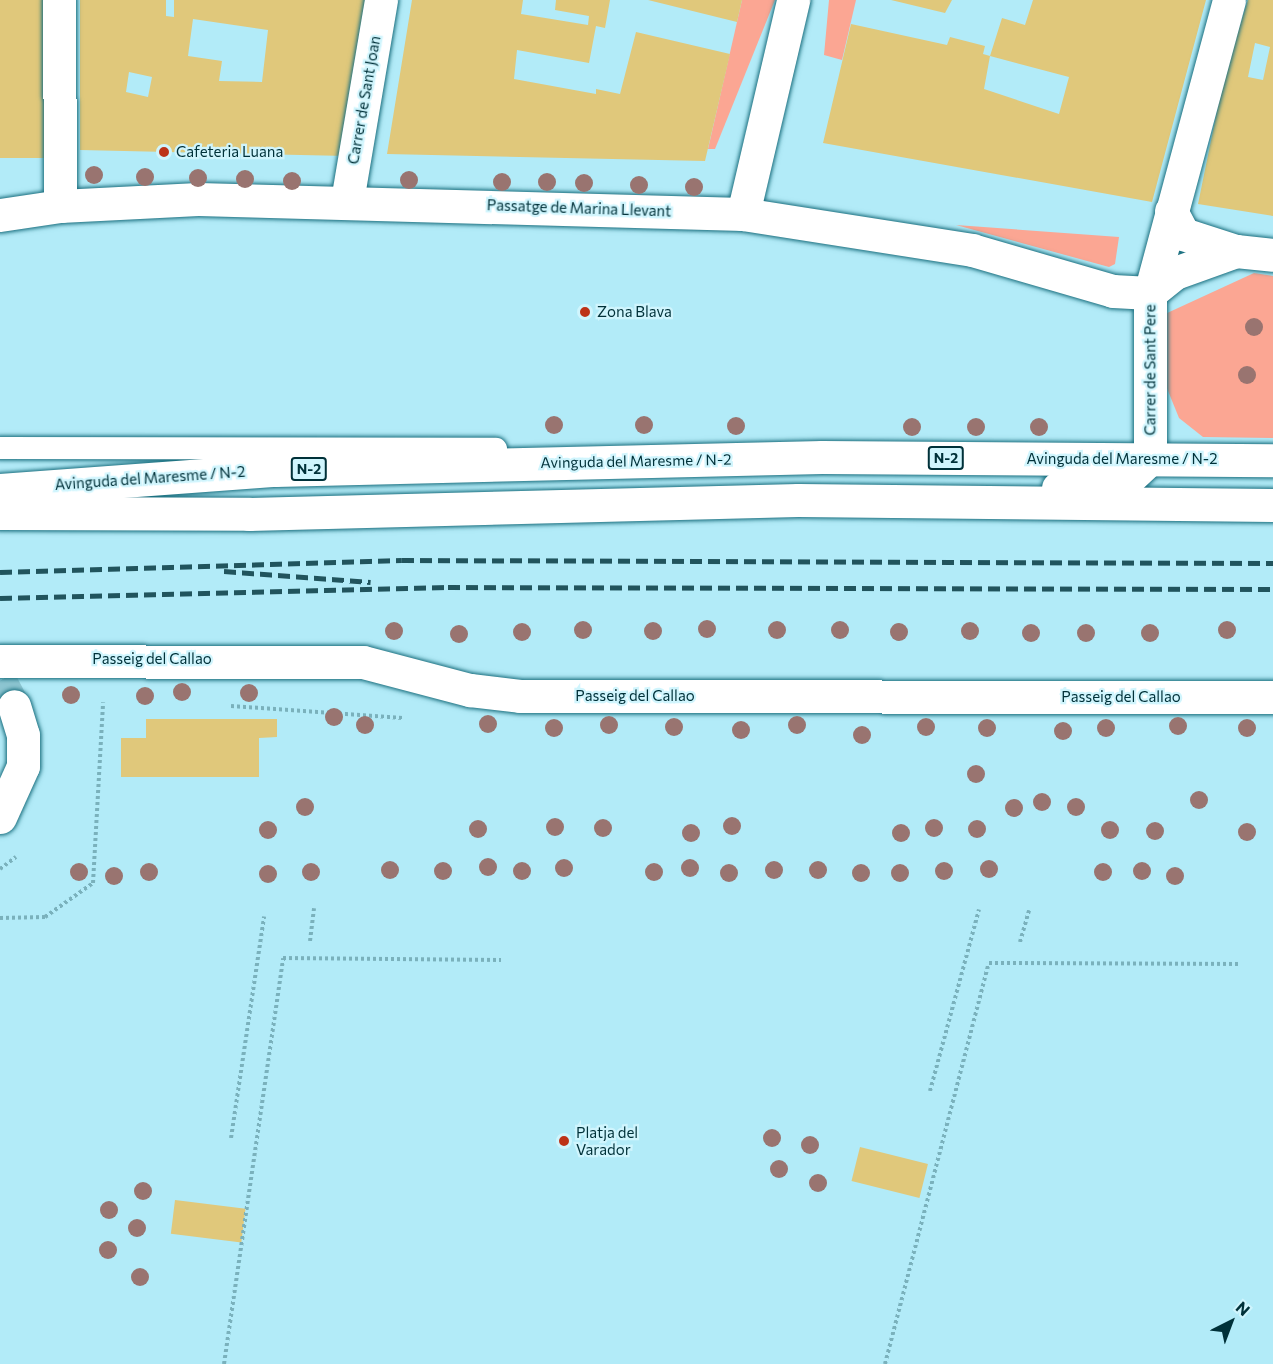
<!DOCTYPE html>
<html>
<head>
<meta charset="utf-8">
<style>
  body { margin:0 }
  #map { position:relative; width:1273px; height:1364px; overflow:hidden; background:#b2ebf8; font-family:Commissioner,sans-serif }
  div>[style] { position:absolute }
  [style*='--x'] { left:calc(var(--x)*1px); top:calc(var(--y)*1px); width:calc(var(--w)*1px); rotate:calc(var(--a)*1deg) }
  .green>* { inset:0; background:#fba693 }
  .building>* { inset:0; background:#e0c87b; transform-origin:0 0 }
  .street-tunnel>* { height:33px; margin-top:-16.5px; transform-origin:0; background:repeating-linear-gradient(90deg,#8ec6d2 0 33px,transparent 0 49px) }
  .path>* { height:4px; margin-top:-2px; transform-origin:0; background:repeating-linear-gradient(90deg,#7ab1bc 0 3px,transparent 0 6px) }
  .roads { filter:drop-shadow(0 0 2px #1a6f7f) drop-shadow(0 0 2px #1a6f7f) }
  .lane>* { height:22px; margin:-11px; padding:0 11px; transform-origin:11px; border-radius:11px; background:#fff }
  .street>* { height:33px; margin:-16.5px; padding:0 16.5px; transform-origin:16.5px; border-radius:16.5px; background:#fff }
  .primary>* { height:33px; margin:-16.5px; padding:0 16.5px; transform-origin:16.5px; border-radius:16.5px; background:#fff }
  .rail>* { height:4.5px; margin-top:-2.25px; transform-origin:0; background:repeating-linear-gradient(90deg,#21545d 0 12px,transparent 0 18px) }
  .trees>* { width:18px; height:18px; margin:-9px; border-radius:50%; background:#997470 }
  .dots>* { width:16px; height:16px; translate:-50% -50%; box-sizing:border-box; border:3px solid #d0f5fd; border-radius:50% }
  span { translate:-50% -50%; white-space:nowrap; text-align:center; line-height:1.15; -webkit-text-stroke:4.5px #d0f5fd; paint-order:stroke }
  .shield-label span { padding:2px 4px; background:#d0f5fd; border:2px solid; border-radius:4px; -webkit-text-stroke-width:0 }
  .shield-label { font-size:14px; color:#003139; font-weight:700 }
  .street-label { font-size:15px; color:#003139 }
  .poi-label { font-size:15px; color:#003139 }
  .left { translate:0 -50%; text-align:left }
  .north { position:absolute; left:1201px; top:1292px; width:60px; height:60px; -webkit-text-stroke:4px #d0f5fd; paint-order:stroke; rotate:42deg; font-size:16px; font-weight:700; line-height:24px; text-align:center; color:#003139 }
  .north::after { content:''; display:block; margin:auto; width:21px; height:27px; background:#003139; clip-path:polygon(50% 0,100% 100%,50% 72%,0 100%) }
</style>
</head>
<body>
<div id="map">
  <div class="green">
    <i style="clip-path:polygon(742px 0,775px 0,715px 149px,708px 149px)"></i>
    <i style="clip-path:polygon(829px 0,856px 0,842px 60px,824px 55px)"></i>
    <i style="clip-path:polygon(956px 225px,1119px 237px,1115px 264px,1109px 267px)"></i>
    <i style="clip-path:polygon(1254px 273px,1273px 276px,1273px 438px,1203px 437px,1179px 418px,1164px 381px,1165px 314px)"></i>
  </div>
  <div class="building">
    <i style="left:0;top:0;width:47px;height:158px"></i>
    <i style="clip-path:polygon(evenodd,80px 0,166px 0,166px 16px,174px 17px,174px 0,370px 0,347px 156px,80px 150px,80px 0,193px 19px,268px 30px,262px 82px,219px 81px,222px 61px,188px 56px,193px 19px,80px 0,129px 72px,152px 77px,148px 97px,126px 92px,129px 72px)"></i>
    <i style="clip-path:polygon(412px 0,523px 0,521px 14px,588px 25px,589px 16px,555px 10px,556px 0,610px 0,605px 28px,596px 26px,589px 63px,517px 50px,514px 79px,596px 94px,596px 89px,620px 94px,636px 32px,730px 54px,705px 161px,387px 154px)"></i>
    <i style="clip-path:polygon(648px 0,742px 0,737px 22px)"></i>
    <i style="clip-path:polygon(891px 0,952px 0,945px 13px)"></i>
    <i style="clip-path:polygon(evenodd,1033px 0,1206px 0,1152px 202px,823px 143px,851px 24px,947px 45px,950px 37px,985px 46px,983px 54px,990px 56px,1002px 18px,1025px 25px,1033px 0,990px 56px,1069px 77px,1059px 114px,984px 89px,990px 56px)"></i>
    <i style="clip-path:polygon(evenodd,1248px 0,1273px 0,1273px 216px,1198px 204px,1225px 72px,1248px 0,1255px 43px,1270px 47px,1263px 80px,1248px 77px,1255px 43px)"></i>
    <i style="clip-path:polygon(146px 719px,277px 719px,277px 737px,259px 738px,259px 777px,121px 777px,121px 738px,146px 738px)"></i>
    <i style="left:860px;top:1147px;width:70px;height:35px;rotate:14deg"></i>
    <i style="left:175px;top:1200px;width:71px;height:34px;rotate:7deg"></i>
  </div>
  <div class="street-tunnel">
    <i style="--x:0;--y:680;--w:30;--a:62"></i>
  </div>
  <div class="path">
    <i style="--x:231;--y:706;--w:172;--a:4"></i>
    <i style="--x:0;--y:869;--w:20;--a:-37"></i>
    <i style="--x:0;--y:918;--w:45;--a:-1.3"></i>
    <i style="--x:45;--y:917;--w:59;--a:-35.3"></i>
    <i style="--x:93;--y:883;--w:181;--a:-86.8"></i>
    <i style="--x:310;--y:941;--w:33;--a:-83"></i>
    <i style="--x:1020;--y:942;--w:33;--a:-74"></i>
    <i style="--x:930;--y:1091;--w:188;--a:-74.9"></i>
    <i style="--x:231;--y:1138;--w:224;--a:-81.5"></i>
    <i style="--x:224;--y:1364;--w:410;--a:-81.7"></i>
    <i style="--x:283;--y:958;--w:218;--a:0.5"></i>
    <i style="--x:885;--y:1364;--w:414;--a:-75.5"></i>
    <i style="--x:989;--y:963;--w:252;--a:0.2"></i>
  </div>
  <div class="roads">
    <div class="lane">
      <i style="--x:0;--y:448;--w:496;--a:0.1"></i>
    </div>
    <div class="street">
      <i style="--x:59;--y:0;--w:206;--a:89.7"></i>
      <i style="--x:347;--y:201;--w:204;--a:-80.4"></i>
      <i style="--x:1171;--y:211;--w:26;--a:62"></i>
      <i style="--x:1183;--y:234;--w:56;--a:17.8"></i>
      <i style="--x:743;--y:214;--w:220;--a:-76.8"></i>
      <i style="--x:0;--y:215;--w:61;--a:-8.5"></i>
      <i style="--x:60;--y:206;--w:138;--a:-2.9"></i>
      <i style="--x:198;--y:199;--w:545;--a:1.58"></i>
      <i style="--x:743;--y:214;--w:232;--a:8.9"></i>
      <i style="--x:972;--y:250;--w:147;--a:16.2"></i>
      <i style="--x:1113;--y:291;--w:37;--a:3"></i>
      <i style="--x:1150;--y:293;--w:32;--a:-39"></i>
      <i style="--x:1175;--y:273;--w:65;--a:-19.8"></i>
      <i style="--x:1236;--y:251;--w:37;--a:6"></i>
      <i style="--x:1058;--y:488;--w:68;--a:-5.9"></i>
      <i style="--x:1126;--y:481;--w:33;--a:-43"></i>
      <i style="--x:1150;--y:459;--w:166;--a:-90"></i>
      <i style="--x:1150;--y:293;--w:303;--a:-74.9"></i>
      <i style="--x:0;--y:661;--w:363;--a:0.2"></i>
      <i style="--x:363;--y:662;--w:111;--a:14.7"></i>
      <i style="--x:470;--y:690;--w:50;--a:6.8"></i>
      <i style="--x:520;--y:696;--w:753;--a:0.08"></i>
      <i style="--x:0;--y:817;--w:56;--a:-65.7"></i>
      <i style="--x:23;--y:766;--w:31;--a:-90"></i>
      <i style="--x:23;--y:735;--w:30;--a:-107"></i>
    </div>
    <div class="primary">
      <i style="--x:0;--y:490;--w:276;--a:-4.2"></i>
      <i style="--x:275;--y:470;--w:547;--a:-1.36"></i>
      <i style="--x:822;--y:457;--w:451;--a:0.4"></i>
      <i style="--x:0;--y:513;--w:249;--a:0.2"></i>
      <i style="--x:249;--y:514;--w:549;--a:-1.46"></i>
      <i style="--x:798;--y:500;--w:475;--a:0.6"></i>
    </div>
  </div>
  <div class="rail">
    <i style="--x:224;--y:571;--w:147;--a:4.3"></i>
    <i style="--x:0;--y:572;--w:402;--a:-1.7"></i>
    <i style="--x:402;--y:560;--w:871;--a:0.2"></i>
    <i style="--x:0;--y:598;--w:448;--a:-1.4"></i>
    <i style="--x:448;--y:587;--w:825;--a:0.14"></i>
  </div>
  <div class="trees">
    <i style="left:94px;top:175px"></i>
    <i style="left:145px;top:177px"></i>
    <i style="left:198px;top:178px"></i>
    <i style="left:245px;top:179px"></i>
    <i style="left:409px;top:180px"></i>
    <i style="left:292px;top:181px"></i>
    <i style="left:502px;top:182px"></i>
    <i style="left:547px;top:182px"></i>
    <i style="left:584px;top:183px"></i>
    <i style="left:639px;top:185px"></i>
    <i style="left:694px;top:187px"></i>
    <i style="left:1254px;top:327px"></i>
    <i style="left:1247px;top:375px"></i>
    <i style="left:554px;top:425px"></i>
    <i style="left:644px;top:425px"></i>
    <i style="left:736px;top:426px"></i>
    <i style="left:912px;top:427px"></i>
    <i style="left:976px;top:427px"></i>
    <i style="left:1039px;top:427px"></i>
    <i style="left:707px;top:629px"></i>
    <i style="left:583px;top:630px"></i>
    <i style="left:777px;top:630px"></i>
    <i style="left:840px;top:630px"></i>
    <i style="left:1227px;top:630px"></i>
    <i style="left:394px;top:631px"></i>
    <i style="left:653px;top:631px"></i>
    <i style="left:970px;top:631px"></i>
    <i style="left:522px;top:632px"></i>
    <i style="left:899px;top:632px"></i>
    <i style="left:1031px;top:633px"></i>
    <i style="left:1086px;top:633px"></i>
    <i style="left:1150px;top:633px"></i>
    <i style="left:459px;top:634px"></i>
    <i style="left:182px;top:692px"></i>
    <i style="left:249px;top:693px"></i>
    <i style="left:71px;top:695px"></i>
    <i style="left:145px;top:696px"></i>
    <i style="left:334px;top:717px"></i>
    <i style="left:488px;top:724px"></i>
    <i style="left:365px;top:725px"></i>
    <i style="left:609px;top:725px"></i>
    <i style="left:797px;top:725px"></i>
    <i style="left:1178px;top:726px"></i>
    <i style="left:674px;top:727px"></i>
    <i style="left:926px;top:727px"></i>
    <i style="left:554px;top:728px"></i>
    <i style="left:987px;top:728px"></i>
    <i style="left:1106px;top:728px"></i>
    <i style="left:1247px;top:728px"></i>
    <i style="left:741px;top:730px"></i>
    <i style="left:1063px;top:731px"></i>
    <i style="left:862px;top:735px"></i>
    <i style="left:976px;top:774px"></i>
    <i style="left:1199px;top:800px"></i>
    <i style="left:1042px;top:802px"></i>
    <i style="left:305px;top:807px"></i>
    <i style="left:1076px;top:807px"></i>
    <i style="left:1014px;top:808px"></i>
    <i style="left:732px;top:826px"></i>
    <i style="left:555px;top:827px"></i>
    <i style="left:603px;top:828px"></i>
    <i style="left:934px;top:828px"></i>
    <i style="left:478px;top:829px"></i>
    <i style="left:977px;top:829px"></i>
    <i style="left:268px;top:830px"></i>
    <i style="left:1110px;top:830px"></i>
    <i style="left:1155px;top:831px"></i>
    <i style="left:1247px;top:832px"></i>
    <i style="left:691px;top:833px"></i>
    <i style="left:901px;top:833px"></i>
    <i style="left:488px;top:867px"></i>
    <i style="left:564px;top:868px"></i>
    <i style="left:690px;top:868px"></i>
    <i style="left:989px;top:869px"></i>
    <i style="left:390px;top:870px"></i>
    <i style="left:774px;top:870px"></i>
    <i style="left:818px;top:870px"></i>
    <i style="left:443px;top:871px"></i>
    <i style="left:522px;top:871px"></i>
    <i style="left:944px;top:871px"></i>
    <i style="left:1142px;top:871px"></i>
    <i style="left:79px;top:872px"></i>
    <i style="left:149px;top:872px"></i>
    <i style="left:311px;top:872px"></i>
    <i style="left:654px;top:872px"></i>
    <i style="left:1103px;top:872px"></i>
    <i style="left:729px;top:873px"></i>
    <i style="left:861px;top:873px"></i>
    <i style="left:900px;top:873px"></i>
    <i style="left:268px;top:874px"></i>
    <i style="left:114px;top:876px"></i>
    <i style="left:1175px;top:876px"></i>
    <i style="left:772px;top:1138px"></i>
    <i style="left:810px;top:1145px"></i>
    <i style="left:779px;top:1169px"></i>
    <i style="left:818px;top:1183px"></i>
    <i style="left:143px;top:1191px"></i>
    <i style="left:109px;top:1210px"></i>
    <i style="left:137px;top:1228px"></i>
    <i style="left:108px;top:1250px"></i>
    <i style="left:140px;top:1277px"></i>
  </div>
  <div class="dots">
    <i style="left:164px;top:152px;background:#bd3217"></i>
    <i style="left:585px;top:312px;background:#bd3217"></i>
    <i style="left:564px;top:1141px;background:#bd3217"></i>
  </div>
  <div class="shield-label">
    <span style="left:946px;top:458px">N-2</span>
    <span style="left:309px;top:469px">N-2</span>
  </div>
  <div class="street-label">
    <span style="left:364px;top:100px;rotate:-80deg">Carrer de Sant Joan</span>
    <span style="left:579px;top:208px;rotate:2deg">Passatge de Marina Llevant</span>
    <span style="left:1150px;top:370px;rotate:-90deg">Carrer de Sant Pere</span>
    <span style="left:1122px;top:459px">Avinguda del Maresme / N-2</span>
    <span style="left:636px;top:461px;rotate:-1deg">Avinguda del Maresme / N-2</span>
    <span style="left:150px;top:478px;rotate:-4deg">Avinguda del Maresme / N-2</span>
    <span style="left:152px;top:659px">Passeig del Callao</span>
    <span style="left:635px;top:696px">Passeig del Callao</span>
    <span style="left:1121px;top:697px">Passeig del Callao</span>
  </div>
  <div class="poi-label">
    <span class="left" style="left:176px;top:152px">Cafeteria Luana</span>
    <span class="left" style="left:597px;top:312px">Zona Blava</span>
    <span class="left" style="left:576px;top:1141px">Platja del<br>Varador</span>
  </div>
  <div class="north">N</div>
</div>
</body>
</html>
